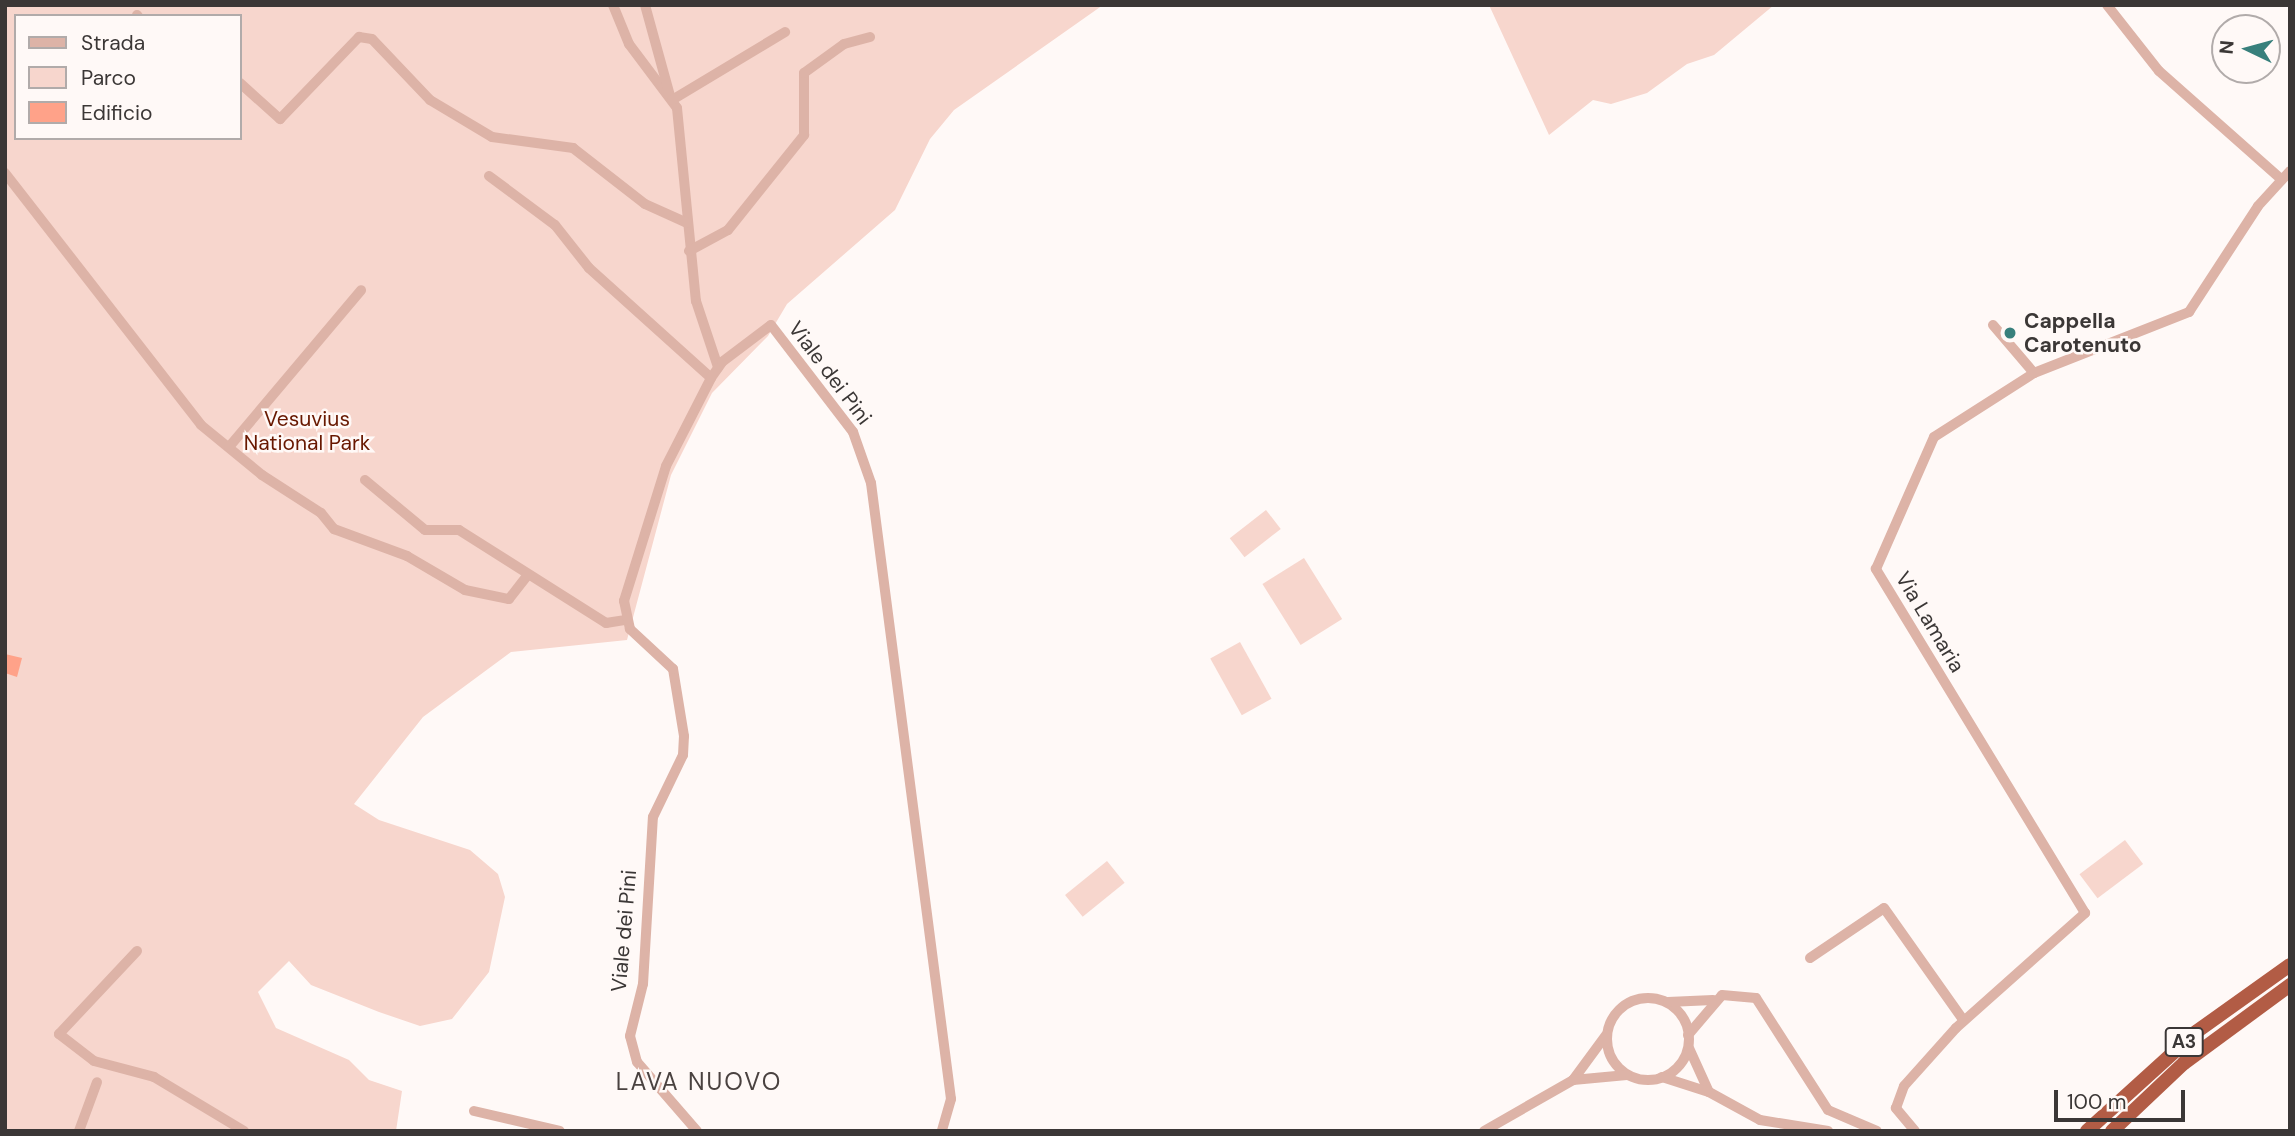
<!DOCTYPE html>
<html>
<head>
<meta charset="utf-8">
<style>
  body { margin:0 }
  #map { position:relative; width:2295px; height:1136px; overflow:hidden; background:#fff9f7; font-family:"DM Sans",sans-serif }
  div>[style] { position:absolute }
  [style*='--x'] { left:calc(var(--x)*1px); top:calc(var(--y)*1px); width:calc(var(--w)*1px); rotate:calc(var(--a)*1deg) }
  .green>* { inset:0; background:#f7d6cd; transform-origin:0 0 }
  .building>* { inset:0; background:#ffa289 }
  .minor>* { height:10px; margin:-5px; padding:0 5px; transform-origin:5px; border-radius:5px; background:#ddb3a7 }
  .minor>.ring { margin:-5px; padding:0; box-sizing:content-box; background:none; border:10px solid #ddb3a7; border-radius:50% }
  .highway>* { height:14px; margin:-7px; padding:0 7px; transform-origin:7px; border-radius:7px; background:#b25c45 }
  .dots>* { width:19px; height:19px; translate:-50% -50%; box-sizing:border-box; border:4px solid #fff9f7; border-radius:50% }
  span { translate:-50% -50%; white-space:nowrap; text-align:center; line-height:1.15; -webkit-text-stroke:5px #fff9f7; paint-order:stroke }
  .shield-label span { padding:2px 5px; background:#fff9f7; border:2px solid; border-radius:5px; -webkit-text-stroke-width:0 }
  .shield-label { font-size:19px; color:#3b3736; font-weight:700 }
  .poi-label { font-size:21px; color:#3b3736; font-weight:700 }
  .left { translate:0 -50%; text-align:left }
  .street-label { font-size:21px; color:#3b3736 }
  .park-label { font-size:21px; color:#681800 }
  .quarter-label { font-size:24px; color:#4a4240; letter-spacing:2px }
  .frame { position:absolute; inset:0; border:7px solid #3b3736; pointer-events:none }
  .legend { position:absolute; left:14px; top:14px; width:228px; height:126px; box-sizing:border-box; background:#fff9f7; border:2px solid #b1abaa; margin:0; padding:9px 12px; list-style:none; font-size:21px; color:#3b3736 }
  .legend li { display:flex; align-items:center; gap:14px; height:35px }
  .legend b { width:35px; border:2px solid #b1abaa }
  .north { position:absolute; left:2211px; top:14px; width:70px; height:70px; box-sizing:border-box; background:#fff9f7; border:2px solid #b1abaa; border-radius:50%; rotate:275deg; font-size:19px; font-weight:700; line-height:28px; text-align:center; color:#3b3736 }
  .north::after { content:''; display:block; margin:auto; width:24px; height:32px; background:#38807c; clip-path:polygon(50% 0,100% 100%,50% 72%,0 100%) }
  .scale { position:absolute; left:2054px; top:1090px; width:131px; height:32px; box-sizing:border-box; border:4px solid #3b3736; border-top:0; padding-left:9px; font-size:21px; line-height:24px; white-space:nowrap; color:#3b3736; -webkit-text-stroke:5px #fff9f7; paint-order:stroke }
</style>
</head>
<body>
<div id="map">
  <div class="green">
    <i style="clip-path:polygon(evenodd,5px 5px,1103px 5px,954px 110px,930px 139px,895px 210px,787px 304px,768px 336px,712px 393px,671px 475px,627px 640px,511px 652px,423px 717px,354px 804px,379px 820px,470px 850px,498px 874px,505px 897px,489px 972px,452px 1019px,420px 1026px,379px 1012px,311px 985px,289px 961px,258px 992px,276px 1028px,349px 1060px,369px 1080px,402px 1091px,396px 1131px,5px 1131px,5px 5px,16px 16px,240px 16px,240px 138px,16px 138px,16px 16px)"></i>
    <i style="clip-path:polygon(1489px 5px,1774px 5px,1714px 55px,1687px 64px,1647px 93px,1611px 104px,1593px 100px,1549px 135px)"></i>
    <i style="left:1266px;top:510px;width:24px;height:46px;rotate:52deg"></i>
    <i style="left:1304px;top:558px;width:72px;height:49px;rotate:58deg"></i>
    <i style="left:1240px;top:642px;width:65px;height:34px;rotate:61deg"></i>
    <i style="left:2125px;top:840px;width:30px;height:57px;rotate:53deg"></i>
    <i style="left:1107px;top:861px;width:28px;height:54px;rotate:51deg"></i>
  </div>
  <div class="building">
    <i style="clip-path:polygon(5px 654px,22px 658px,17px 677px,5px 673px)"></i>
  </div>
  <div class="minor">
    <i style="--x:613;--y:5;--w:42;--a:67.7"></i>
    <i style="--x:629;--y:44;--w:80;--a:53.1"></i>
    <i style="--x:677;--y:108;--w:194;--a:84.4"></i>
    <i style="--x:696;--y:301;--w:70;--a:71.6"></i>
    <i style="--x:645;--y:5;--w:94;--a:74.6"></i>
    <i style="--x:2107;--y:5;--w:84;--a:51.8"></i>
    <i style="--x:2159;--y:71;--w:164;--a:41.5"></i>
    <i style="--x:137;--y:15;--w:1;--a:45"></i>
    <i style="--x:240;--y:83;--w:54;--a:42"></i>
    <i style="--x:280;--y:119;--w:114;--a:-46.1"></i>
    <i style="--x:359;--y:37;--w:13;--a:9"></i>
    <i style="--x:372;--y:39;--w:84;--a:46.4"></i>
    <i style="--x:430;--y:100;--w:72;--a:30.8"></i>
    <i style="--x:492;--y:137;--w:82;--a:7.7"></i>
    <i style="--x:573;--y:148;--w:91;--a:37.9"></i>
    <i style="--x:645;--y:204;--w:46;--a:24.3"></i>
    <i style="--x:672;--y:100;--w:132;--a:-31"></i>
    <i style="--x:5;--y:173;--w:319;--a:52.1"></i>
    <i style="--x:201;--y:425;--w:79;--a:39.3"></i>
    <i style="--x:262;--y:475;--w:70;--a:32.8"></i>
    <i style="--x:321;--y:513;--w:21;--a:51"></i>
    <i style="--x:334;--y:529;--w:78;--a:20.3"></i>
    <i style="--x:407;--y:556;--w:67;--a:30.4"></i>
    <i style="--x:465;--y:590;--w:45;--a:11.6"></i>
    <i style="--x:509;--y:599;--w:28;--a:-52"></i>
    <i style="--x:489;--y:176;--w:82;--a:36.6"></i>
    <i style="--x:555;--y:225;--w:55;--a:51.7"></i>
    <i style="--x:589;--y:268;--w:164;--a:42"></i>
    <i style="--x:689;--y:251;--w:44;--a:-28.3"></i>
    <i style="--x:728;--y:230;--w:122;--a:-51.3"></i>
    <i style="--x:804;--y:135;--w:62;--a:-90"></i>
    <i style="--x:804;--y:73;--w:49;--a:-35.9"></i>
    <i style="--x:844;--y:44;--w:27;--a:-15"></i>
    <i style="--x:1993;--y:325;--w:63;--a:49.5"></i>
    <i style="--x:229;--y:447;--w:205;--a:-49.9"></i>
    <i style="--x:365;--y:480;--w:78;--a:39.8"></i>
    <i style="--x:425;--y:530;--w:34;--a:0"></i>
    <i style="--x:459;--y:530;--w:174;--a:32.3"></i>
    <i style="--x:606;--y:623;--w:20;--a:-9"></i>
    <i style="--x:137;--y:951;--w:114;--a:133.2"></i>
    <i style="--x:59;--y:1034;--w:44;--a:37.6"></i>
    <i style="--x:94;--y:1061;--w:62;--a:14.9"></i>
    <i style="--x:154;--y:1077;--w:105;--a:31"></i>
    <i style="--x:1810;--y:958;--w:89;--a:-34"></i>
    <i style="--x:1884;--y:908;--w:138;--a:54.7"></i>
    <i class="ring" style="left:1607px;top:998px;width:72px;height:72px"></i>
    <i style="--x:1668;--y:1002;--w:45;--a:-2.5"></i>
    <i style="--x:1688;--y:1035;--w:52;--a:-49.6"></i>
    <i style="--x:1722;--y:995;--w:34;--a:5"></i>
    <i style="--x:1756;--y:998;--w:133;--a:57.3"></i>
    <i style="--x:1828;--y:1110;--w:53;--a:23.2"></i>
    <i style="--x:1689;--y:1048;--w:48;--a:65.6"></i>
    <i style="--x:1662;--y:1077;--w:49;--a:17.7"></i>
    <i style="--x:1709;--y:1092;--w:58;--a:28.8"></i>
    <i style="--x:1760;--y:1120;--w:69;--a:9.2"></i>
    <i style="--x:1573;--y:1080;--w:56;--a:-53.7"></i>
    <i style="--x:474;--y:1111;--w:88;--a:13.1"></i>
    <i style="--x:79;--y:1131;--w:52;--a:-69.8"></i>
    <i style="--x:697;--y:1131;--w:91;--a:-131"></i>
    <i style="--x:637;--y:1062;--w:27;--a:-105"></i>
    <i style="--x:630;--y:1036;--w:54;--a:-76"></i>
    <i style="--x:643;--y:984;--w:167;--a:-86.6"></i>
    <i style="--x:653;--y:817;--w:69;--a:-64.2"></i>
    <i style="--x:683;--y:755;--w:19;--a:-87"></i>
    <i style="--x:684;--y:736;--w:68;--a:-99.3"></i>
    <i style="--x:673;--y:669;--w:59;--a:-137.1"></i>
    <i style="--x:630;--y:629;--w:29;--a:-102"></i>
    <i style="--x:624;--y:601;--w:141;--a:-72.7"></i>
    <i style="--x:666;--y:466;--w:99;--a:-62.9"></i>
    <i style="--x:711;--y:378;--w:19;--a:-55"></i>
    <i style="--x:722;--y:362;--w:61;--a:-37.1"></i>
    <i style="--x:771;--y:325;--w:135;--a:52.5"></i>
    <i style="--x:853;--y:432;--w:54;--a:70.6"></i>
    <i style="--x:871;--y:483;--w:621;--a:82.6"></i>
    <i style="--x:951;--y:1099;--w:33;--a:106"></i>
    <i style="--x:1484;--y:1131;--w:103;--a:-29.8"></i>
    <i style="--x:1573;--y:1080;--w:54;--a:-5.3"></i>
    <i style="--x:1915;--y:1131;--w:30;--a:-130"></i>
    <i style="--x:1896;--y:1108;--w:23;--a:-70"></i>
    <i style="--x:1904;--y:1086;--w:78;--a:-48.1"></i>
    <i style="--x:1956;--y:1028;--w:173;--a:-41.7"></i>
    <i style="--x:2085;--y:913;--w:403;--a:-121.3"></i>
    <i style="--x:1876;--y:569;--w:144;--a:-66.3"></i>
    <i style="--x:1934;--y:437;--w:119;--a:-32.6"></i>
    <i style="--x:2034;--y:373;--w:167;--a:-21.5"></i>
    <i style="--x:2189;--y:312;--w:126;--a:-56.9"></i>
    <i style="--x:2258;--y:206;--w:47;--a:-47.6"></i>
  </div>
  <div class="highway">
    <i style="--x:2087;--y:1131;--w:147;--a:-42.2"></i>
    <i style="--x:2196;--y:1032;--w:115;--a:-35.5"></i>
    <i style="--x:2112;--y:1131;--w:99;--a:-43.4"></i>
    <i style="--x:2184;--y:1063;--w:132;--a:-36.3"></i>
  </div>
  <div class="dots">
    <i style="left:2010px;top:333px;background:#38807c"></i>
  </div>
  <div class="shield-label">
    <span style="left:2184px;top:1042px">A3</span>
  </div>
  <div class="poi-label">
    <span class="left" style="left:2024px;top:333px">Cappella<br>Carotenuto</span>
  </div>
  <div class="street-label">
    <span style="left:830px;top:373px;rotate:53deg">Viale dei Pini</span>
    <span style="left:1930px;top:622px;rotate:59deg">Via Lamaria</span>
    <span style="left:624px;top:931px;rotate:-85deg">Viale dei Pini</span>
  </div>
  <div class="park-label">
    <span style="left:307px;top:431px">Vesuvius<br>National Park</span>
  </div>
  <div class="quarter-label">
    <span style="left:699px;top:1082px">LAVA NUOVO</span>
  </div>
  <div class="frame"></div>
  <ul class="legend">
  <li><b style="height:9px;background:#ddb3a7"></b>Strada</li>
  <li><b style="height:19px;background:#f7d6cd"></b>Parco</li>
  <li><b style="height:19px;background:#ffa289"></b>Edificio</li>
  </ul>
  <div class="north">N</div>
  <div class="scale">100 m</div>
</div>
</body>
</html>
